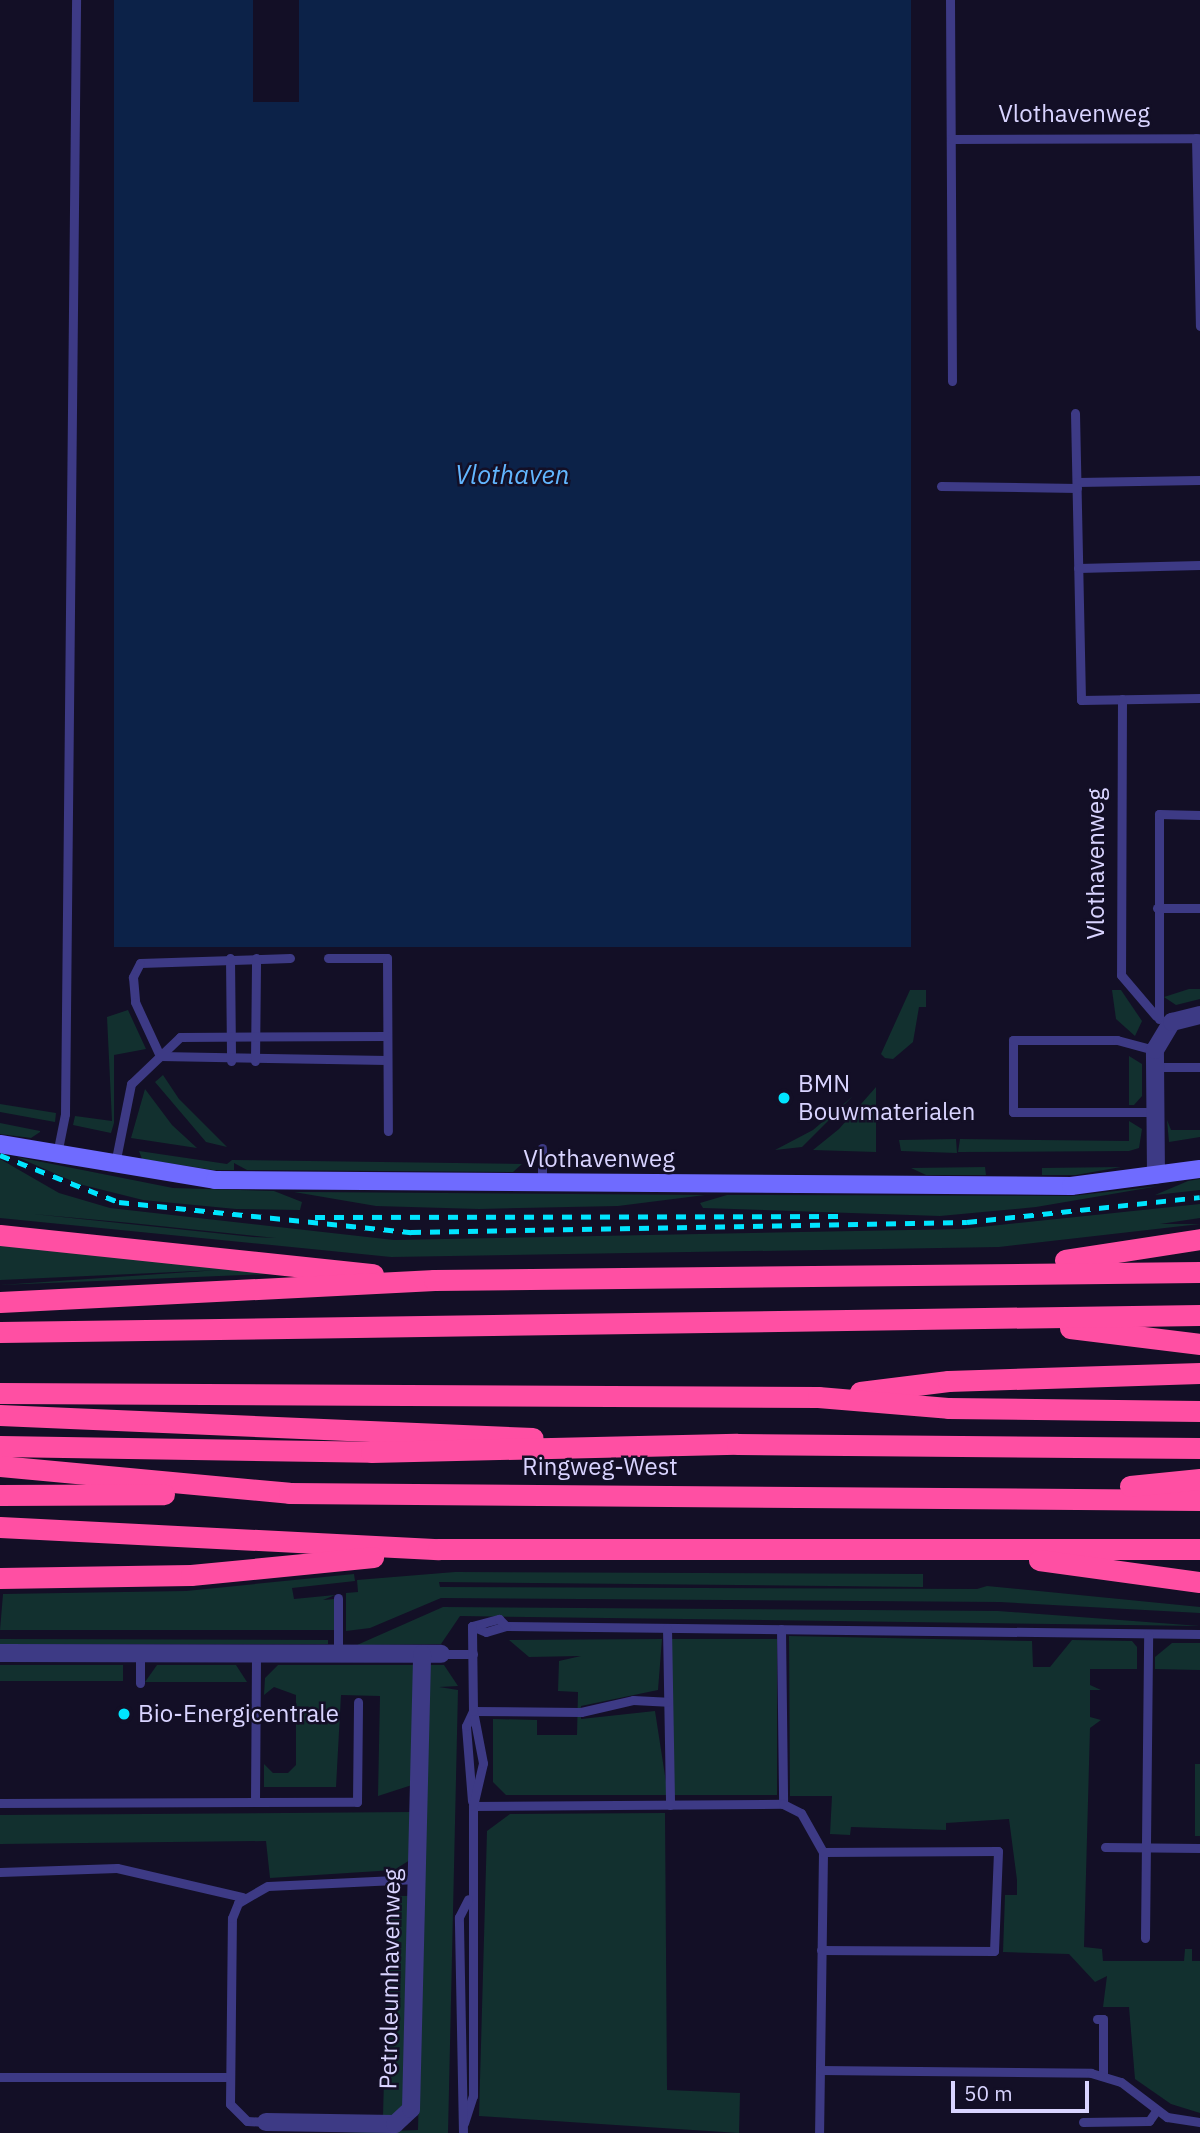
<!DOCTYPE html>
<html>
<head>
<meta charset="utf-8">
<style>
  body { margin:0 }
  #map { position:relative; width:1200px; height:2133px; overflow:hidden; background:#130f26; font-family:"IBM Plex Sans",sans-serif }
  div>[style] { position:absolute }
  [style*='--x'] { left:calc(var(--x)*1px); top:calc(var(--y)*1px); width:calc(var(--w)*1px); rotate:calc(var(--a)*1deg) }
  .green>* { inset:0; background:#12302f; transform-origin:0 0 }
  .water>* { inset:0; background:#0c2248; transform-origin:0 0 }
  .pier>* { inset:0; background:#130f26; transform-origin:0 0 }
  .service>* { height:9px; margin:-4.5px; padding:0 4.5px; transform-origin:4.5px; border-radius:4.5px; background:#3d3a85 }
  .minor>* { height:18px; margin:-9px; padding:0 9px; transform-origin:9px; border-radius:9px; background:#3d3a85 }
  .secondary>* { height:18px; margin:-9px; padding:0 9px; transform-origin:9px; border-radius:9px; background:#6f6bff }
  .motorway>* { height:21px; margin:-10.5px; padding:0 10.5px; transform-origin:10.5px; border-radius:10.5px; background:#ff4fa3 }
  .rail>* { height:5px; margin-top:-2.5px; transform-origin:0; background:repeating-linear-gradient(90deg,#00e5ff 0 10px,transparent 0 19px) }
  .dots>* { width:19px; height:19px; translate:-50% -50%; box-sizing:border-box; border:4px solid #130f26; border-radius:50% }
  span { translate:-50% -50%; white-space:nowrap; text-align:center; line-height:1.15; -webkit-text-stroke:5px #130f26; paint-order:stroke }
  .street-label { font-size:24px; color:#d9d4ff }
  .poi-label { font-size:24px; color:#d9d4ff }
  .left { translate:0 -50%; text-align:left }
  .water-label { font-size:26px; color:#62b6ff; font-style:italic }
  .scale { position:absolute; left:951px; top:2081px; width:138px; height:32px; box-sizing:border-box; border:4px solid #d9d4ff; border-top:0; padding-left:9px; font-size:21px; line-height:24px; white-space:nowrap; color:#d9d4ff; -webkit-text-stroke:5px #130f26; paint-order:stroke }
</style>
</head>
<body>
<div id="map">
  <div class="green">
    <i style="clip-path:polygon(1189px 989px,1200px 989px,1200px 999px,1176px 1005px,1164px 997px)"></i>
    <i style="clip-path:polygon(910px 990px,926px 990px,926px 1007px,919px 1007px,913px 1042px,893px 1059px,885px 1058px,881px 1054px)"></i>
    <i style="clip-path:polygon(1112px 990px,1121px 990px,1142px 1021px,1135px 1036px,1116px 1019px)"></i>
    <i style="clip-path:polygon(128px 1010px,146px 1049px,114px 1055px,114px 1123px,111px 1133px,73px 1125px,75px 1116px,112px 1121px,107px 1017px)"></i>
    <i style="clip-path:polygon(1129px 1056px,1142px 1064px,1142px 1096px,1134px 1105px,1129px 1105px)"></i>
    <i style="clip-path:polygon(163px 1075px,179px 1099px,227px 1147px,206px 1142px,155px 1082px)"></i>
    <i style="clip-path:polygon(876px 1087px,876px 1152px,813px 1150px,839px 1129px)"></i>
    <i style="clip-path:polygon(145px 1089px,172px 1125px,197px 1148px,131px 1138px)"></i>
    <i style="clip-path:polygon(853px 1096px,802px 1147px,775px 1150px,813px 1130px)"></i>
    <i style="clip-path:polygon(0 1104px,56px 1113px,55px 1122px,0 1112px)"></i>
    <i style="clip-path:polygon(1167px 1120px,1171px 1130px,1200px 1130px,1200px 1137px,1169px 1142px)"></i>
    <i style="clip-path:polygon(1129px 1121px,1142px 1129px,1139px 1148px,1129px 1151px,958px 1152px,960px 1139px,1129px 1141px)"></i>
    <i style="clip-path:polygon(0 1123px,40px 1131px,40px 1132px,31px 1138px,0 1134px)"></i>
    <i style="clip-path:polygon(956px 1139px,957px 1153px,901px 1151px,899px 1140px)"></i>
    <i style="clip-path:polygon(139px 1151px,227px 1164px,232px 1160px,522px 1164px,513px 1172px,247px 1170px,234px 1163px,234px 1170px,213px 1170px,142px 1159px)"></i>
    <i style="clip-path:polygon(17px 1157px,173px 1188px,274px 1191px,302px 1202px,300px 1210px,236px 1209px,143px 1200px,79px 1184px)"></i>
    <i style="clip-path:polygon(evenodd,0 1159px,59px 1193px,110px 1208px,394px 1240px,962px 1229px,1200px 1204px,1200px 1218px,1160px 1224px,1200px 1224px,999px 1247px,391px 1257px,0 1218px,0 1159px,33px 1214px,131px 1223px,276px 1238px,253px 1237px,33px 1214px)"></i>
    <i style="clip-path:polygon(985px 1167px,986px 1175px,926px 1175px,911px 1168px)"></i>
    <i style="clip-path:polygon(1121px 1167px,1076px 1175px,1042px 1175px,1042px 1168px)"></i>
    <i style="clip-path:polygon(1200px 1179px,1200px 1190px,1155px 1195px,1188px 1181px)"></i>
    <i style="clip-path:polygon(1159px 1186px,1036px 1207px,940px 1216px,703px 1208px,700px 1203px,727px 1195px,1072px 1196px)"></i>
    <i style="clip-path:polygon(294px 1192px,309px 1192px,705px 1195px,618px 1206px,479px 1209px,376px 1206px)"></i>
    <i style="clip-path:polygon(0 1242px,294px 1273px,0 1285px,219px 1270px,0 1280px)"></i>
    <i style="clip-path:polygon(455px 1572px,923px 1574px,923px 1587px,439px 1582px,440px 1587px,977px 1589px,987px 1586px,1200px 1607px,1200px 1613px,1000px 1602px,441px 1598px,370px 1628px,346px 1631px,346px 1593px,358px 1592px,357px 1580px)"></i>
    <i style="clip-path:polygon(354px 1574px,355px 1581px,292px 1588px,294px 1599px,335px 1595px,323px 1600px,335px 1599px,335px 1630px,0 1630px,3px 1594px,186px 1591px)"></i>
    <i style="clip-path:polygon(443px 1607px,998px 1611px,1200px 1626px,460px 1616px,441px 1644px,357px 1645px)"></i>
    <i style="clip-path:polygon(789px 1636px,1032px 1641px,1033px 1667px,1050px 1667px,1072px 1640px,1132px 1641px,1137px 1647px,1137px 1669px,1090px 1669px,1090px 1685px,1101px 1690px,1090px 1690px,1090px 1717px,1101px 1720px,1090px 1728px,1084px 1947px,1102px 1949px,1103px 1961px,1184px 1961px,1185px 1949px,1192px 1949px,1192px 1961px,1200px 1961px,1200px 2113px,1171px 2104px,1135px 2079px,1129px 2007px,1103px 2007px,1107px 1976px,1095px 1982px,1069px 1954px,1003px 1952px,1005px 1895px,1017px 1895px,1017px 1880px,1009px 1819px,946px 1823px,946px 1830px,851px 1827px,850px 1835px,830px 1834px,832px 1796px,790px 1796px)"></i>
    <i style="clip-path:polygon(0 1639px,328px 1640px,328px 1644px,0 1644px)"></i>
    <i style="clip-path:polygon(662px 1639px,658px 1690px,581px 1706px,581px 1719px,655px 1711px,668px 1795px,506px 1795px,493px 1782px,493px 1719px,537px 1720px,537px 1735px,577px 1735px,578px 1692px,558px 1691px,559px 1661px,581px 1656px,529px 1657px,509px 1640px)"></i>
    <i style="left:672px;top:1639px;width:105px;height:156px"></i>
    <i style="clip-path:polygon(1172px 1643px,1200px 1643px,1200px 1670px,1155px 1669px,1155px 1657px)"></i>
    <i style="left:0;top:1665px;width:123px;height:16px"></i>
    <i style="clip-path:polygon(157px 1665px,236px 1665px,247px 1682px,145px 1682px)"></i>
    <i style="clip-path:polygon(278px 1665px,415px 1665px,412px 1785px,378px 1796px,380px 1696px,341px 1695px,336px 1787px,264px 1787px,264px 1764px,273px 1773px,288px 1773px,296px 1765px,296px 1695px,274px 1687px,264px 1695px,265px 1678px)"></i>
    <i style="clip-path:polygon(429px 1665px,444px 1665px,458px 1686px,439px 1687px,458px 1690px,448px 2133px,341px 2133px,418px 2130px)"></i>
    <i style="left:1195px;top:1764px;width:5px;height:72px"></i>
    <i style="clip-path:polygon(412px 1812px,410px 1860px,394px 1870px,270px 1878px,266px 1841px,0 1844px,0 1815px)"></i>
    <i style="clip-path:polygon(665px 1813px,667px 2090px,740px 2093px,739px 2133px,479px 2116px,487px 1831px,510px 1814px)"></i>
    <i style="clip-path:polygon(389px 1896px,409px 1896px,404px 2104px,397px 2115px,383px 2116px)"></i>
  </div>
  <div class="water">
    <i style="left:114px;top:0;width:797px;height:947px"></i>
  </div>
  <div class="pier">
    <i style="left:253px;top:0;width:46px;height:102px"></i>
  </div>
  <div class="service">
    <i style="--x:950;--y:0;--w:381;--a:89.7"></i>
    <i style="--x:1196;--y:138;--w:188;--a:88.8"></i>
    <i style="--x:951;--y:139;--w:249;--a:-0.2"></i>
    <i style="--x:1075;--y:413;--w:287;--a:88.8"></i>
    <i style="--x:1081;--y:700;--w:119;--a:-1"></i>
    <i style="--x:1077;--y:482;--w:123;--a:-0.9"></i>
    <i style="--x:941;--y:486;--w:136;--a:0.8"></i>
    <i style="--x:1078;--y:568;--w:122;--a:-1.4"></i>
    <i style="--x:1122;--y:699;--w:276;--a:90.2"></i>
    <i style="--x:1121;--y:975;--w:54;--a:49.5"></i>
    <i style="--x:1157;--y:908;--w:43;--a:0"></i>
    <i style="--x:230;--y:958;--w:103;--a:89.4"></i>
    <i style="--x:290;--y:958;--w:150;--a:178.1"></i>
    <i style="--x:140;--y:963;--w:16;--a:117"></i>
    <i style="--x:133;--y:977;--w:25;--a:85"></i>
    <i style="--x:135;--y:1002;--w:60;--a:65.2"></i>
    <i style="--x:160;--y:1056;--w:227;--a:1"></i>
    <i style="--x:328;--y:958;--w:59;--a:0"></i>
    <i style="--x:387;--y:958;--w:173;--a:89.7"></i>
    <i style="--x:1159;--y:1019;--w:205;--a:-90"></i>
    <i style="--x:1159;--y:814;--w:41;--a:1.4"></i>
    <i style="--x:255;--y:1061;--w:103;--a:-89.4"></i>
    <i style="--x:1155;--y:1067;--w:45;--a:0"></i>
    <i style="--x:1155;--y:1112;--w:142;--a:180"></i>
    <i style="--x:1013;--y:1112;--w:72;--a:-90"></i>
    <i style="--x:1013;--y:1040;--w:104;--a:0"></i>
    <i style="--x:1117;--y:1040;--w:39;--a:15"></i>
    <i style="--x:57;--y:1154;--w:41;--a:-78.7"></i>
    <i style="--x:65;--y:1114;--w:1114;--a:-89.43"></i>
    <i style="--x:115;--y:1164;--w:82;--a:-78.7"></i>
    <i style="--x:131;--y:1084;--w:68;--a:-43.8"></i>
    <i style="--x:180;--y:1037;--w:207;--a:-0.3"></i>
    <i style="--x:542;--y:1183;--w:35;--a:-90"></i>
    <i style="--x:472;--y:1626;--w:15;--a:23"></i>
    <i style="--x:486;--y:1632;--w:21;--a:-17"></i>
    <i style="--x:506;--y:1626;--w:694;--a:0.66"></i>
    <i style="--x:472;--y:1626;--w:28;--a:-15"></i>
    <i style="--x:499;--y:1619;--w:10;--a:45"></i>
    <i style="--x:667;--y:1628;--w:177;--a:89"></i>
    <i style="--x:781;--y:1629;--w:175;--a:89.3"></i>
    <i style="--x:338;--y:1654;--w:56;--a:-90"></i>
    <i style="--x:441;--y:1654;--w:32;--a:0"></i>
    <i style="--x:140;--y:1683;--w:29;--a:-90"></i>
    <i style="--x:473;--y:1711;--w:108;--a:0.5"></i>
    <i style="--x:581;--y:1712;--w:53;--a:-13"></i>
    <i style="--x:633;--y:1700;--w:34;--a:3"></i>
    <i style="--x:255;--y:1801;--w:147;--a:-89.6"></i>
    <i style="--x:472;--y:1801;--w:75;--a:-94.6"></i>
    <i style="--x:466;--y:1726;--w:17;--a:-65"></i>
    <i style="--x:0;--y:1803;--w:357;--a:-0.2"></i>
    <i style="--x:357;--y:1802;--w:100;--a:-89.4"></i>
    <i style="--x:473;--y:1806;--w:310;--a:-0.4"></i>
    <i style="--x:783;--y:1804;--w:20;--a:27"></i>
    <i style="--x:801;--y:1813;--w:45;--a:60.6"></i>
    <i style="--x:823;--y:1852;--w:281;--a:90.8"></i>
    <i style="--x:1105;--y:1847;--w:95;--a:0.6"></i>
    <i style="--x:0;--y:1872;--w:117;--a:-2"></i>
    <i style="--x:117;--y:1868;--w:129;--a:13"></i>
    <i style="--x:1145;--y:1938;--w:304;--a:-89.4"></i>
    <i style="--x:821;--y:1950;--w:173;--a:0.3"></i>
    <i style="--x:994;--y:1951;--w:100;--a:-87.7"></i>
    <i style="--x:998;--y:1851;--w:175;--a:179.7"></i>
    <i style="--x:1097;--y:2019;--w:6;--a:0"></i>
    <i style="--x:1103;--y:2019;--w:56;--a:90"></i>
    <i style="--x:820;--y:2070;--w:271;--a:0.6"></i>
    <i style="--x:1091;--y:2073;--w:31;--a:17"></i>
    <i style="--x:1121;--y:2082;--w:58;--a:37.3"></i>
    <i style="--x:1167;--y:2117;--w:33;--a:9"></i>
    <i style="--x:0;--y:2077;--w:230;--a:0"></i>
    <i style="--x:266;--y:2122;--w:19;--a:-177"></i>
    <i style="--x:247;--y:2121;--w:24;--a:-135"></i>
    <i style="--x:230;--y:2104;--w:186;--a:-89.4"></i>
    <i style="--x:232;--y:1918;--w:16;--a:-68"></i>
    <i style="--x:238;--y:1903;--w:34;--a:-30"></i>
    <i style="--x:268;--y:1886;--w:149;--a:-2.7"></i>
    <i style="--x:1083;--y:2122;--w:66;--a:-0.9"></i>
    <i style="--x:1149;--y:2121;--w:12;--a:-55"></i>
    <i style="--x:464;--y:2123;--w:28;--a:-72"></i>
    <i style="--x:473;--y:2096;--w:290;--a:-90"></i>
    <i style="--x:473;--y:1806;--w:44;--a:-76.9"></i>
    <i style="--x:483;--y:1763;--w:53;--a:-100.9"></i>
    <i style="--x:473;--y:1711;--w:85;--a:-90.7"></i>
    <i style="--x:463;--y:2133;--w:216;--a:-91.1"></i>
    <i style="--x:459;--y:1917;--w:20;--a:-63"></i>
  </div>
  <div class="minor">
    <i style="--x:1156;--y:1175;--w:125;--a:-90.5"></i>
    <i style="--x:1155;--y:1050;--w:33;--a:-59"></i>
    <i style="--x:1172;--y:1022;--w:29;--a:-14"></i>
    <i style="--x:0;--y:1653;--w:441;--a:0.1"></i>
    <i style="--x:266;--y:2122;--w:129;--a:0.9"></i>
    <i style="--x:395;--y:2124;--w:22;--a:-43"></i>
    <i style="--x:411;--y:2109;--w:455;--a:-88.6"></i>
  </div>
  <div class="secondary">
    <i style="--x:0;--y:1144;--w:218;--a:9.5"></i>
    <i style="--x:215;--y:1180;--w:856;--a:0.4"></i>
    <i style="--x:1071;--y:1186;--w:130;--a:-7.5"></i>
  </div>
  <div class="motorway">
    <i style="--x:0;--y:1235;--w:375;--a:6"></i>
    <i style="--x:1065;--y:1260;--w:137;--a:-8.8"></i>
    <i style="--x:0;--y:1302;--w:435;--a:-2.9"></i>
    <i style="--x:434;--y:1280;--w:766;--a:-0.6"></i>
    <i style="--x:1070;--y:1328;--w:131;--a:7"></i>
    <i style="--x:0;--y:1332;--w:1200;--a:-0.81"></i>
    <i style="--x:860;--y:1392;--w:89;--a:-7.1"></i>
    <i style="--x:948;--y:1381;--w:252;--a:-1.8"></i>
    <i style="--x:0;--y:1393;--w:818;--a:0.28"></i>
    <i style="--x:818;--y:1397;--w:130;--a:4.8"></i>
    <i style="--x:948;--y:1408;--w:252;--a:0.7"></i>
    <i style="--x:0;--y:1415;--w:533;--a:2.47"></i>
    <i style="--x:0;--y:1446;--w:371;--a:0.9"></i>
    <i style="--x:371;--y:1452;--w:366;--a:-1.3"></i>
    <i style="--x:737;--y:1444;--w:463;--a:0.5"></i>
    <i style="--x:0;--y:1466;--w:290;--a:5.3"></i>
    <i style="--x:289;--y:1493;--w:911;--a:0.44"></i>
    <i style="--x:1130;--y:1486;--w:70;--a:-5.7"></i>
    <i style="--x:0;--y:1495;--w:164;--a:-0.3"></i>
    <i style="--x:0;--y:1527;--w:439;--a:2.9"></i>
    <i style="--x:438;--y:1549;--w:762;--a:0"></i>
    <i style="--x:1039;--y:1560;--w:162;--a:7.8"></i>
    <i style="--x:0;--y:1578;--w:191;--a:-0.9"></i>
    <i style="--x:191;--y:1575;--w:183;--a:-5.6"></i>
  </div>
  <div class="rail">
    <i style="--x:0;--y:1155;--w:128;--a:21.6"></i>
    <i style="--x:119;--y:1202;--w:294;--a:5.9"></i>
    <i style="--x:411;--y:1232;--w:556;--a:-1.03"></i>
    <i style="--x:967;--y:1222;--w:234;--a:-6.1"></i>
    <i style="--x:315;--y:1217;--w:525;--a:-0.11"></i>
  </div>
  <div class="dots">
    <i style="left:784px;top:1098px;background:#00e5ff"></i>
    <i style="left:124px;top:1714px;background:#00e5ff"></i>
  </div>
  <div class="street-label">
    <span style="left:1074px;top:114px">Vlothavenweg</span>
    <span style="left:1096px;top:864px;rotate:-90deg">Vlothavenweg</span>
    <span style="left:599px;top:1159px">Vlothavenweg</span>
    <span style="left:600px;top:1467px">Ringweg-West</span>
    <span style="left:390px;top:1979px;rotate:-89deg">Petroleumhavenweg</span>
  </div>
  <div class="poi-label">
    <span class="left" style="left:798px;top:1098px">BMN<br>Bouwmaterialen</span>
    <span class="left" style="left:138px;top:1714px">Bio-Energicentrale</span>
  </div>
  <div class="water-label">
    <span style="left:512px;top:475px">Vlothaven</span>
  </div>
  <div class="scale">50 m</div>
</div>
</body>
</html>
